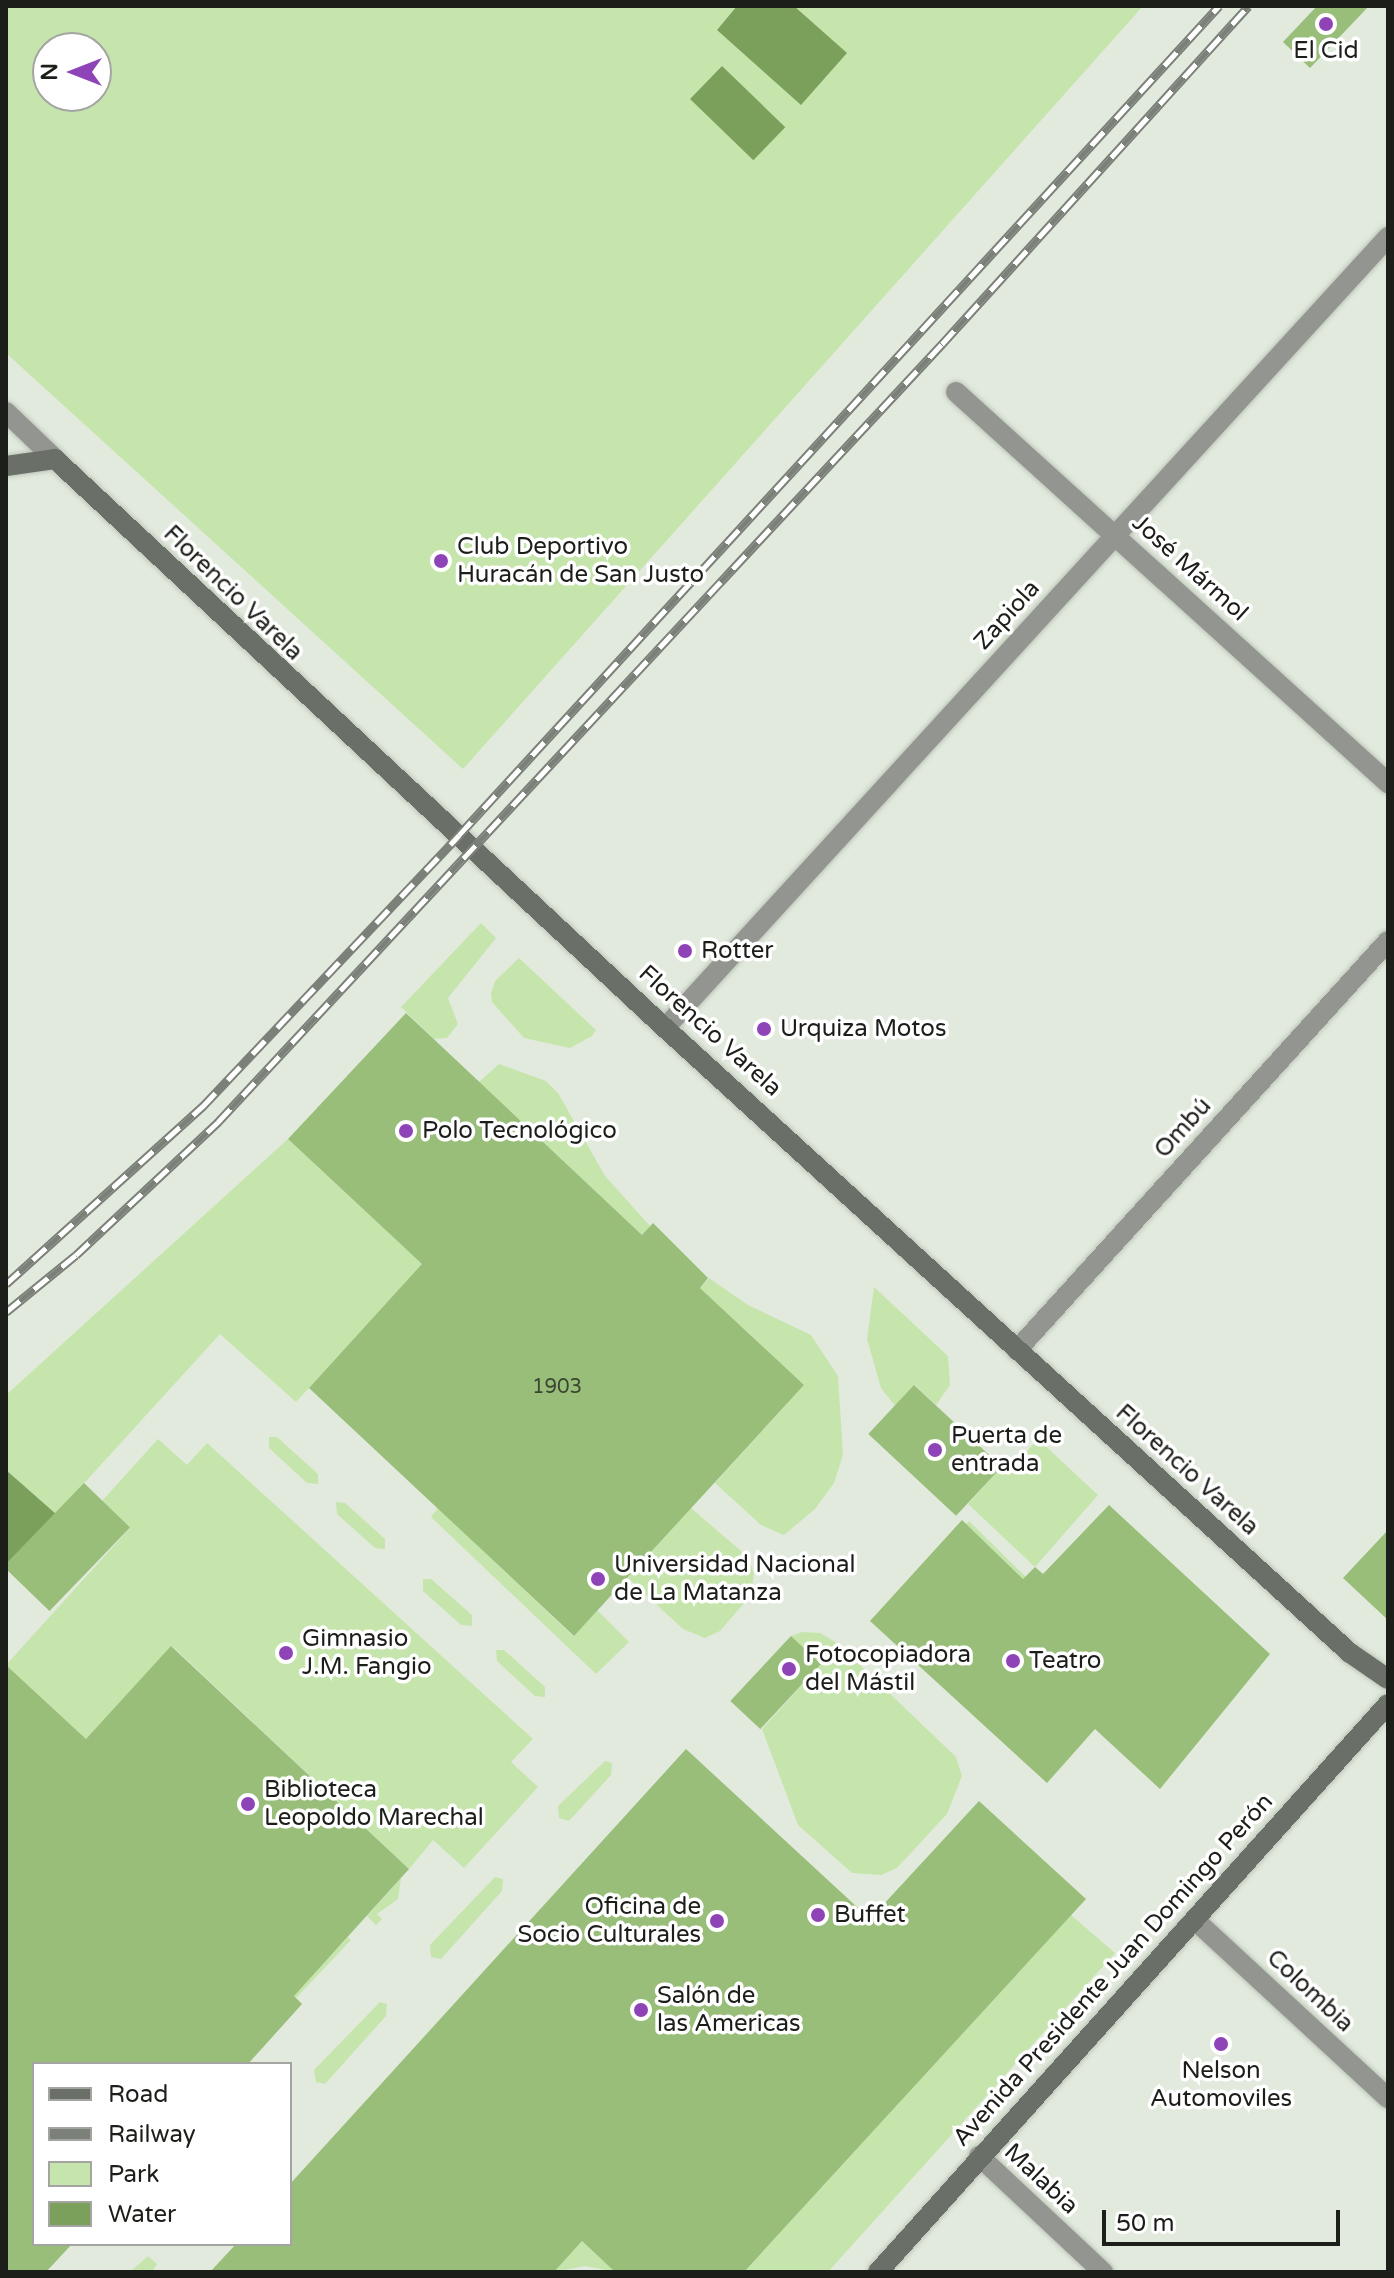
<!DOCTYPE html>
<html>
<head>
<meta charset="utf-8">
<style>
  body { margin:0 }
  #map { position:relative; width:1394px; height:2278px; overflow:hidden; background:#e2eadd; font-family:"Varela Round",sans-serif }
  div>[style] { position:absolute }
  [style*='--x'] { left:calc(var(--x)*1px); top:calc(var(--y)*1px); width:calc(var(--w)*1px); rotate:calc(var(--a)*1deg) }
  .green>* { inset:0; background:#c6e5ad }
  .water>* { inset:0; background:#7ba05c; transform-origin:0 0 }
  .building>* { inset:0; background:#98be79; transform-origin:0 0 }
  .roads { filter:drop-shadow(0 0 2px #bec5ba) drop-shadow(0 0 2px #bec5ba) }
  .street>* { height:20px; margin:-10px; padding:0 10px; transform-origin:10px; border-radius:10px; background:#939690 }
  .secondary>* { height:20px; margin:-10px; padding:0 10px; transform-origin:10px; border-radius:10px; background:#6a6f67 }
  .rail>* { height:9px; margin-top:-4.5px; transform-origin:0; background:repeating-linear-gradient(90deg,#fff 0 18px,#7b8078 0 36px); box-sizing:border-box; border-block:2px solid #7b8078 }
  .dots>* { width:22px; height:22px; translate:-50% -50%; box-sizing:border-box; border:4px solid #fff; border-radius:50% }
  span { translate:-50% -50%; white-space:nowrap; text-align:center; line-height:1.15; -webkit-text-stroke:7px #fff; paint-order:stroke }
  .number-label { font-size:20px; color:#3b4632 }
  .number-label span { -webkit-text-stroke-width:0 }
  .poi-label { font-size:24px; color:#1c1e1a }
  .left { translate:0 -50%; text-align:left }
  .right { translate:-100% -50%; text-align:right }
  .street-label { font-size:24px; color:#1c1e1a }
  .frame { position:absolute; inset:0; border:8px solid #1c1e1a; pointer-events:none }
  .legend { position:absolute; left:32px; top:2062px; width:260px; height:184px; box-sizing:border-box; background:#fff; border:2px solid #a4a5a3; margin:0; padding:10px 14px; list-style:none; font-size:24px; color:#1c1e1a }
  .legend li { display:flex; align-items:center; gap:16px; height:40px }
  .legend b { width:40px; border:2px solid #a4a5a3 }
  .north { position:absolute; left:32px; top:32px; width:80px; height:80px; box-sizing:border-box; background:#fff; border:2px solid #a4a5a3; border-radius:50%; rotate:270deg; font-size:22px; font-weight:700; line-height:32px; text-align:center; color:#1c1e1a }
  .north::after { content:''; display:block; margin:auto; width:28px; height:36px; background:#8e44b6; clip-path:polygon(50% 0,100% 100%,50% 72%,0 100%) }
  .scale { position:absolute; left:1102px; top:2210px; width:238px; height:36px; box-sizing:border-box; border:4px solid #1c1e1a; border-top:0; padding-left:10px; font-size:24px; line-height:28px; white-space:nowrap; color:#1c1e1a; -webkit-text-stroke:6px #fff; paint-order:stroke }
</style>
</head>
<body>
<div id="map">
  <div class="green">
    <i style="clip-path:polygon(evenodd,6px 6px,1143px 6px,463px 769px,6px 353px,6px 6px,48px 48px,96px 48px,96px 96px,48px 96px,48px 48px)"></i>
    <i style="clip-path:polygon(481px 923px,496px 938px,448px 998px,458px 1024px,447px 1038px,434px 1039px,401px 1007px)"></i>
    <i style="clip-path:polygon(519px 958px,596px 1030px,592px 1036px,570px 1048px,524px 1038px,492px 1002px,491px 993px,495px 981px)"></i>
    <i style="clip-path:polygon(499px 1064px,546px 1081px,558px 1093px,605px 1176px,650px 1226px,642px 1235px,539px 1138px,296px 1402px,220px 1334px,56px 1514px,6px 1470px,6px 1395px,288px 1139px,407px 1250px,524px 1124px,479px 1082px)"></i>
    <i style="clip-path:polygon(709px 1278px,748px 1305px,811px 1335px,838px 1376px,843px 1455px,834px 1483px,815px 1509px,784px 1535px,761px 1525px,715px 1483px,804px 1385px,700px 1288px)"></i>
    <i style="clip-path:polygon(874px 1287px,948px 1356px,950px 1385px,936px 1405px,915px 1385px,895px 1406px,881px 1388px,867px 1339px)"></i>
    <i style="clip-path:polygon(269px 1437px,277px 1437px,318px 1474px,318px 1484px,307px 1483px,269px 1448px)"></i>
    <i style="clip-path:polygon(158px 1439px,187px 1465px,207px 1443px,533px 1739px,511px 1762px,538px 1787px,464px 1868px,433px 1840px,409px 1869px,172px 1646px,86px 1739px,6px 1665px,130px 1528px,102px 1501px)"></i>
    <i style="clip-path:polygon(1038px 1439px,1098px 1495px,1035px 1567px,968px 1504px,1002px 1466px,1009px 1471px)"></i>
    <i style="clip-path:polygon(336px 1502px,345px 1503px,385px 1539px,385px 1549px,375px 1548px,337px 1514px)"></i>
    <i style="clip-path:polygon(438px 1508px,573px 1636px,597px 1610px,629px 1642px,596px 1674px,431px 1517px)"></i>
    <i style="clip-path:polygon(691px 1508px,748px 1557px,754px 1573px,751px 1595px,720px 1631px,705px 1638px,683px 1629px,628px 1578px)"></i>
    <i style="clip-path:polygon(969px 1521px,1026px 1577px,1024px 1580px,966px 1524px)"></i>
    <i style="clip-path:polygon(423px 1579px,431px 1579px,472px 1615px,472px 1626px,461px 1625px,423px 1591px)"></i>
    <i style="clip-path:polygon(802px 1632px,820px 1633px,837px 1643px,956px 1757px,962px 1776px,947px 1814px,897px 1868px,881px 1875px,852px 1873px,798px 1825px,762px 1729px,821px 1664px,791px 1636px)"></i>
    <i style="clip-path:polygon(496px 1650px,504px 1650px,545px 1687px,545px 1697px,535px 1696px,497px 1661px)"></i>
    <i style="clip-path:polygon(605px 1761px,612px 1763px,611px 1775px,569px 1821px,559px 1818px,558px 1806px)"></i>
    <i style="clip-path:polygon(495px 1877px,503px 1879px,502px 1891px,441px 1959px,431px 1957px,430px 1945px)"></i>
    <i style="clip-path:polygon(401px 1878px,398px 1899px,377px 1914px,382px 1919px,376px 1925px,367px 1916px)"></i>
    <i style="clip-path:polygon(1071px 1915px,1115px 1953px,828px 2272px,744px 2272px)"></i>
    <i style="clip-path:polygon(348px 1937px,351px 1940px,296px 1998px,293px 1996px)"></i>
    <i style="clip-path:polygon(380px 2002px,387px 2004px,386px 2016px,325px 2084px,316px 2082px,314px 2070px)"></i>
    <i style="clip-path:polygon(582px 2241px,615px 2272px,585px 2266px,554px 2272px)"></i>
    <i style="clip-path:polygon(148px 2256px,157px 2264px,152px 2272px,130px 2272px)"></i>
  </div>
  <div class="water">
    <i style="clip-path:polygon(737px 6px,794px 6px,847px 53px,801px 105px,717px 30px)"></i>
    <i style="left:722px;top:66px;width:88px;height:46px;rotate:44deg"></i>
    <i style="clip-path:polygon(6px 1470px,56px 1514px,6px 1569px)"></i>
  </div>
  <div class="building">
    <i style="clip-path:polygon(1317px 6px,1369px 6px,1310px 68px,1283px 42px)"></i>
    <i style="clip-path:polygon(406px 1013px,642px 1235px,653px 1223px,708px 1278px,700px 1288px,804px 1385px,574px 1636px,309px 1388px,422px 1264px,288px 1139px)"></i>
    <i style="left:914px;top:1385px;width:120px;height:67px;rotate:43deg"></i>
    <i style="left:84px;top:1483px;width:64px;height:116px;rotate:44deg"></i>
    <i style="clip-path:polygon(1109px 1505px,1270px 1654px,1160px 1789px,1095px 1729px,1047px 1783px,870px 1621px,962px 1520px,1023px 1579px,1035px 1567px,1043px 1574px)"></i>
    <i style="clip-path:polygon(1388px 1530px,1388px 1620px,1343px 1578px)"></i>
    <i style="left:791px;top:1636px;width:41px;height:89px;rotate:43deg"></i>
    <i style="clip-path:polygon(171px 1646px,409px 1869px,294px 1996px,302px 2004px,248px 2064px,34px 2064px,34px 2244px,72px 2244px,46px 2272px,6px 2272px,6px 1665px,86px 1739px)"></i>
    <i style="clip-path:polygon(686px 1749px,870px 1919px,979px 1801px,1086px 1899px,744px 2272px,615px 2272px,582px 2241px,554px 2272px,210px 2272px,236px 2244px,290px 2244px,290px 2184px)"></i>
  </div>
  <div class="roads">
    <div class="street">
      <i style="--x:956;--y:392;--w:583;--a:42.15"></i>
      <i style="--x:6;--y:412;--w:68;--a:43.8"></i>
      <i style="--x:665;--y:1028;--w:1072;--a:-47.57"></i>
      <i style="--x:1017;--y:1350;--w:552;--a:-47.79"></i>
      <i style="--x:1197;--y:1922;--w:260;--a:42.7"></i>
      <i style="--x:979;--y:2156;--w:170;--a:43.1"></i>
    </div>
    <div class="secondary">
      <i style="--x:6;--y:466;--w:49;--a:-8.1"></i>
      <i style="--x:55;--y:459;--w:834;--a:43.01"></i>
      <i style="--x:665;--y:1028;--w:927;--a:42.38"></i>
      <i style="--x:1350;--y:1653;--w:46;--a:34.4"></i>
      <i style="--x:878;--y:2272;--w:763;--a:-48.08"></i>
    </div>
  </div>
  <div class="rail">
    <i style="--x:6;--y:1284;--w:266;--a:-42.1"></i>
    <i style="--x:203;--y:1106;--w:373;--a:-46.6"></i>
    <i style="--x:459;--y:835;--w:1125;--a:-47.49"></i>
    <i style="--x:6;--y:1312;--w:90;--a:-39.2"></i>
    <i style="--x:76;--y:1255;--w:195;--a:-43.1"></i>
    <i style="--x:218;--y:1122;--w:1063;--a:-47.06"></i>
    <i style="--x:942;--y:344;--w:456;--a:-47.8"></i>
  </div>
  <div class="dots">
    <i style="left:1326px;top:24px;background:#8e44b6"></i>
    <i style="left:441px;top:561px;background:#8e44b6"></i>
    <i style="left:685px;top:951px;background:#8e44b6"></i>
    <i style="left:764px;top:1029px;background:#8e44b6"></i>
    <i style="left:406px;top:1131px;background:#8e44b6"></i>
    <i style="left:935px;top:1450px;background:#8e44b6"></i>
    <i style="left:598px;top:1579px;background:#8e44b6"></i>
    <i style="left:286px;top:1653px;background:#8e44b6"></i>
    <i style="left:1013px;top:1661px;background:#8e44b6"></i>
    <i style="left:789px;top:1669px;background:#8e44b6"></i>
    <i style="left:248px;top:1804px;background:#8e44b6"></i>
    <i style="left:818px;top:1915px;background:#8e44b6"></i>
    <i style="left:717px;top:1921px;background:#8e44b6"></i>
    <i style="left:641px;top:2010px;background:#8e44b6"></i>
    <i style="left:1221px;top:2044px;background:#8e44b6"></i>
  </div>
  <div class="number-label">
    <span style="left:557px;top:1387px">1903</span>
  </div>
  <div class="poi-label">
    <span style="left:1326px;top:51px">El Cid</span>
    <span class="left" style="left:457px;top:561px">Club Deportivo<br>Huracán de San Justo</span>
    <span class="left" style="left:701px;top:951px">Rotter</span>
    <span class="left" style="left:780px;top:1029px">Urquiza Motos</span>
    <span class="left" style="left:422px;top:1131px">Polo Tecnológico</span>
    <span class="left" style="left:951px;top:1450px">Puerta de<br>entrada</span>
    <span class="left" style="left:614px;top:1579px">Universidad Nacional<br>de La Matanza</span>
    <span class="left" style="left:302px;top:1653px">Gimnasio<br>J.M. Fangio</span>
    <span class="left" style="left:805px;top:1669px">Fotocopiadora<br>del Mástil</span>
    <span class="left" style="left:1029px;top:1661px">Teatro</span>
    <span class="left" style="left:264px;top:1804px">Biblioteca<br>Leopoldo Marechal</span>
    <span class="right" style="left:701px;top:1921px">Oficina de<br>Socio Culturales</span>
    <span class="left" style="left:834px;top:1915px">Buffet</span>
    <span class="left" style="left:657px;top:2010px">Salón de<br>las Americas</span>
    <span style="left:1221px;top:2085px">Nelson<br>Automoviles</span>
  </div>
  <div class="street-label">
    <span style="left:1190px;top:568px;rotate:42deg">José Mármol</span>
    <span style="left:233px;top:593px;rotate:44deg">Florencio Varela</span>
    <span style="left:1007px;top:615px;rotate:-48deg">Zapiola</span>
    <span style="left:710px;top:1031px;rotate:42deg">Florencio Varela</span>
    <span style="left:1183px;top:1128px;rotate:-48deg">Ombú</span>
    <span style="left:1187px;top:1470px;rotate:42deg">Florencio Varela</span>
    <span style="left:1113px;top:1970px;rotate:-48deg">Avenida Presidente Juan Domingo Perón</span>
    <span style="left:1310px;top:1991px;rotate:43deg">Colombia</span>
    <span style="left:1041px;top:2179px;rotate:43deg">Malabia</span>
  </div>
  <div class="frame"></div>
  <ul class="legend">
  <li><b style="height:10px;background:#6a6f67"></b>Road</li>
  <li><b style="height:10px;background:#7b8078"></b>Railway</li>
  <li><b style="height:22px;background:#c6e5ad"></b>Park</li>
  <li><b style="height:22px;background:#7ba05c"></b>Water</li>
  </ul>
  <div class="north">N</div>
  <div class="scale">50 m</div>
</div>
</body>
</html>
